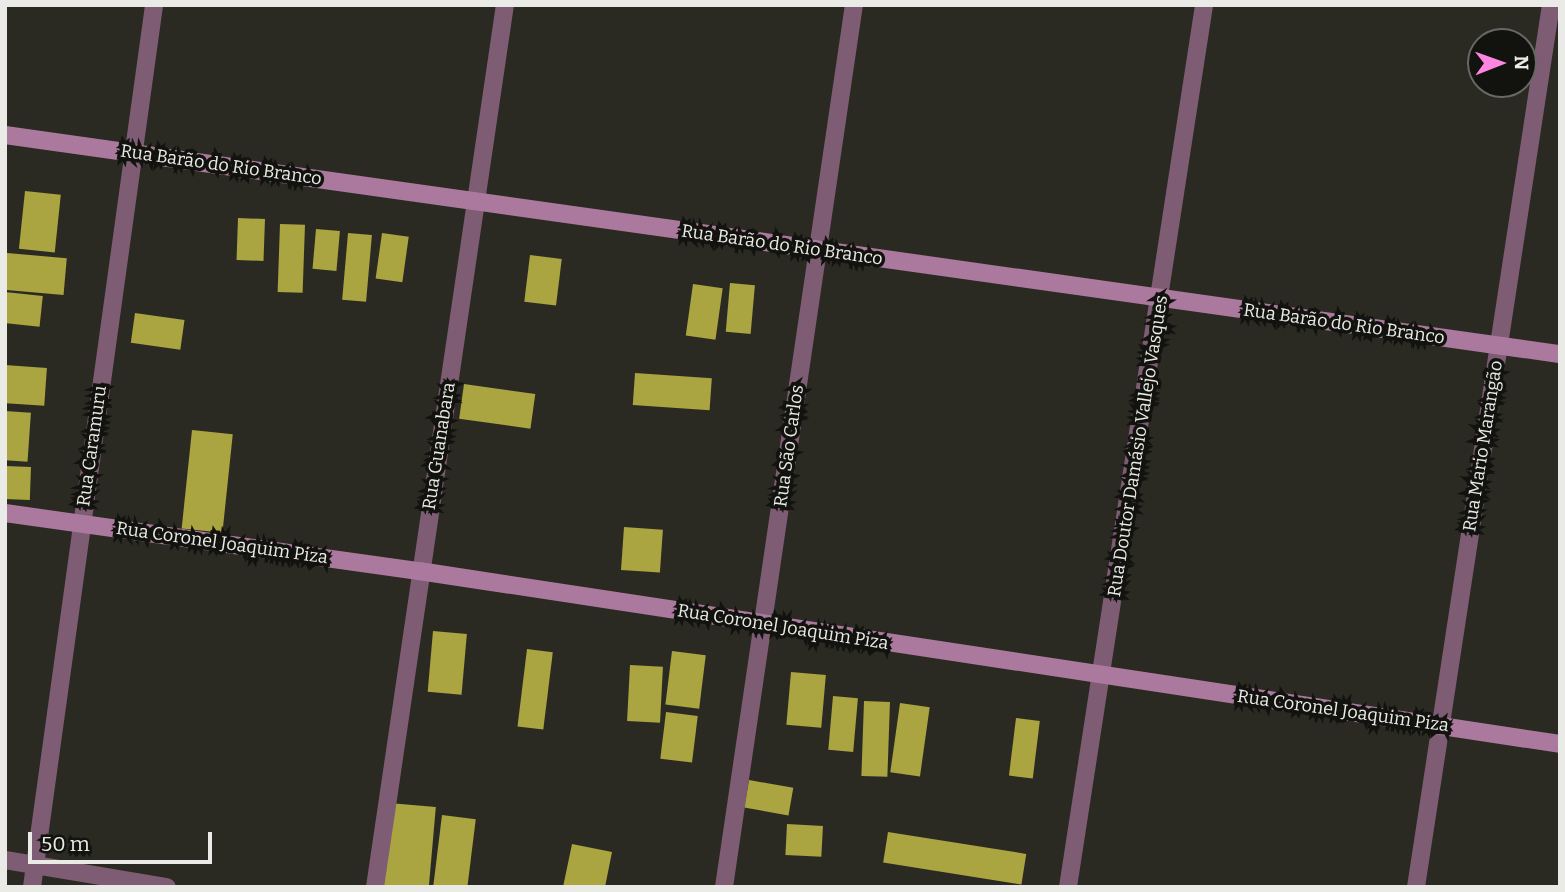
<!DOCTYPE html>
<html>
<head>
<meta charset="utf-8">
<style>
  body { margin:0 }
  #map { position:relative; width:1565px; height:892px; overflow:hidden; background:#2a2a23; font-family:Bitter,serif }
  div>[style] { position:absolute }
  [style*='--x'] { left:calc(var(--x)*1px); top:calc(var(--y)*1px); width:calc(var(--w)*1px); rotate:calc(var(--a)*1deg) }
  .building>* { inset:0; background:#aaa441; transform-origin:0 0 }
  .minor>* { height:18px; margin:-9px; padding:0 9px; transform-origin:9px; border-radius:9px; background:#7d5c74 }
  .secondary>* { height:18px; margin:-9px; padding:0 9px; transform-origin:9px; border-radius:9px; background:#ac799e }
  span { translate:-50% -50%; white-space:nowrap; text-align:center; line-height:1.15; -webkit-text-stroke:7px #12120f; paint-order:stroke }
  .street-label { font-size:18px; color:#eaeae6 }
  .frame { position:absolute; inset:0; border:7px solid #eaeae6; pointer-events:none }
  .north { position:absolute; left:1467px; top:28px; width:70px; height:70px; box-sizing:border-box; background:#12120f; border:2px solid #686865; border-radius:50%; rotate:89deg; font-size:19px; font-weight:700; line-height:28px; text-align:center; color:#eaeae6 }
  .north::after { content:''; display:block; margin:auto; width:24px; height:32px; background:#fd86e1; clip-path:polygon(50% 0,100% 100%,50% 72%,0 100%) }
  .scale { position:absolute; left:28px; top:832px; width:184px; height:32px; box-sizing:border-box; border:4px solid #eaeae6; border-top:0; padding-left:9px; font-size:21px; line-height:24px; white-space:nowrap; color:#eaeae6; -webkit-text-stroke:5px #12120f; paint-order:stroke }
</style>
</head>
<body>
<div id="map">
  <div class="building">
    <i style="left:25px;top:191px;width:36px;height:58px;rotate:6deg"></i>
    <i style="left:238px;top:218px;width:27px;height:42px;rotate:2deg"></i>
    <i style="left:280px;top:224px;width:25px;height:68px;rotate:2deg"></i>
    <i style="left:316px;top:229px;width:24px;height:40px;rotate:5deg"></i>
    <i style="left:348px;top:233px;width:24px;height:67px;rotate:5deg"></i>
    <i style="left:382px;top:233px;width:27px;height:46px;rotate:8deg"></i>
    <i style="left:7px;top:253px;width:60px;height:37px;rotate:5deg"></i>
    <i style="left:530px;top:255px;width:32px;height:47px;rotate:7deg"></i>
    <i style="left:730px;top:283px;width:25px;height:49px;rotate:5deg"></i>
    <i style="left:693px;top:284px;width:30px;height:52px;rotate:8deg"></i>
    <i style="left:5px;top:292px;width:38px;height:31px;rotate:6deg"></i>
    <i style="left:135px;top:313px;width:50px;height:30px;rotate:8deg"></i>
    <i style="left:5px;top:365px;width:42px;height:38px;rotate:4deg"></i>
    <i style="left:635px;top:373px;width:77px;height:32px;rotate:4deg"></i>
    <i style="left:464px;top:384px;width:72px;height:35px;rotate:8deg"></i>
    <i style="left:5px;top:411px;width:26px;height:49px;rotate:4deg"></i>
    <i style="left:192px;top:430px;width:41px;height:99px;rotate:6deg"></i>
    <i style="left:5px;top:466px;width:26px;height:33px;rotate:2deg"></i>
    <i style="left:624px;top:527px;width:39px;height:43px;rotate:4deg"></i>
    <i style="left:433px;top:631px;width:34px;height:61px;rotate:5deg"></i>
    <i style="left:527px;top:649px;width:26px;height:78px;rotate:7deg"></i>
    <i style="left:672px;top:651px;width:34px;height:54px;rotate:7deg"></i>
    <i style="left:630px;top:665px;width:33px;height:56px;rotate:3deg"></i>
    <i style="left:791px;top:672px;width:35px;height:53px;rotate:5deg"></i>
    <i style="left:833px;top:696px;width:25px;height:54px;rotate:5deg"></i>
    <i style="left:864px;top:701px;width:26px;height:75px;rotate:2deg"></i>
    <i style="left:900px;top:703px;width:30px;height:70px;rotate:8deg"></i>
    <i style="left:666px;top:712px;width:32px;height:47px;rotate:7deg"></i>
    <i style="left:1016px;top:718px;width:24px;height:58px;rotate:7deg"></i>
    <i style="left:749px;top:780px;width:45px;height:28px;rotate:10deg"></i>
    <i style="left:389px;top:803px;width:47px;height:84px;rotate:5deg"></i>
    <i style="left:442px;top:815px;width:34px;height:72px;rotate:7deg"></i>
    <i style="left:787px;top:824px;width:36px;height:31px;rotate:3deg"></i>
    <i style="left:888px;top:832px;width:140px;height:31px;rotate:9deg"></i>
    <i style="clip-path:polygon(572px 844px,612px 852px,605px 887px,563px 887px)"></i>
  </div>
  <div class="minor">
    <i style="--x:5;--y:860;--w:164;--a:9.5"></i>
    <i style="--x:32;--y:887;--w:890;--a:-82.12"></i>
    <i style="--x:375;--y:887;--w:892;--a:-81.62"></i>
    <i style="--x:724;--y:887;--w:892;--a:-81.62"></i>
    <i style="--x:1068;--y:887;--w:892;--a:-81.23"></i>
    <i style="--x:1416;--y:887;--w:892;--a:-81.3"></i>
  </div>
  <div class="secondary">
    <i style="--x:5;--y:135;--w:1570;--a:8.02"></i>
    <i style="--x:5;--y:513;--w:418;--a:8"></i>
    <i style="--x:419;--y:571;--w:1154;--a:8.62"></i>
  </div>
  <div class="street-label">
    <span style="left:221px;top:165px;rotate:8deg">Rua Barão do Rio Branco</span>
    <span style="left:782px;top:245px;rotate:8deg">Rua Barão do Rio Branco</span>
    <span style="left:1344px;top:324px;rotate:8deg">Rua Barão do Rio Branco</span>
    <span style="left:92px;top:446px;rotate:-82deg">Rua Caramuru</span>
    <span style="left:439px;top:446px;rotate:-81deg">Rua Guanabara</span>
    <span style="left:789px;top:446px;rotate:-82deg">Rua São Carlos</span>
    <span style="left:1138px;top:446px;rotate:-81deg">Rua Doutor Damásio Vallejo Vasques</span>
    <span style="left:1483px;top:446px;rotate:-81deg">Rua Mario Marangão</span>
    <span style="left:222px;top:543px;rotate:8deg">Rua Coronel Joaquim Piza</span>
    <span style="left:783px;top:627px;rotate:9deg">Rua Coronel Joaquim Piza</span>
    <span style="left:1343px;top:711px;rotate:8deg">Rua Coronel Joaquim Piza</span>
  </div>
  <div class="frame"></div>
  <div class="north">N</div>
  <div class="scale">50 m</div>
</div>
</body>
</html>
